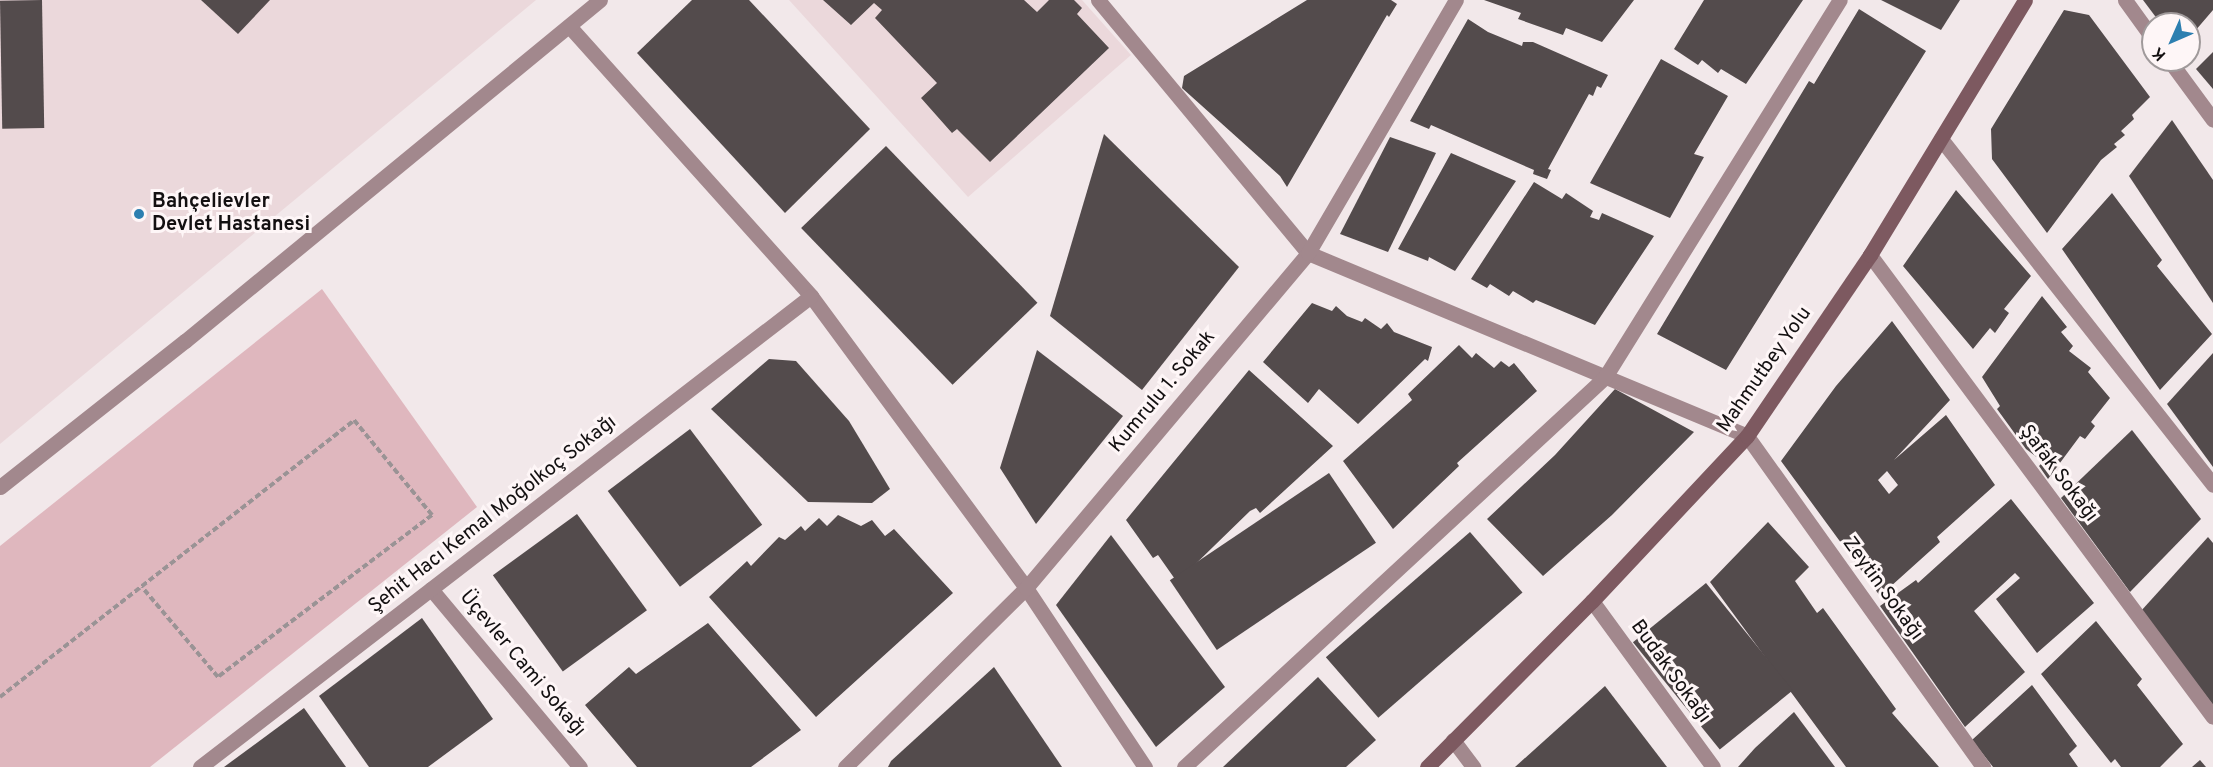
<!DOCTYPE html>
<html>
<head>
<meta charset="utf-8">
<style>
  body { margin:0 }
  #map { position:relative; width:2213px; height:767px; overflow:hidden; background:#f2e8ea; font-family:Overpass,sans-serif }
  div>[style] { position:absolute }
  [style*='--x'] { left:calc(var(--x)*1px); top:calc(var(--y)*1px); width:calc(var(--w)*1px); rotate:calc(var(--a)*1deg) }
  .built>* { inset:0; background:#ebd8db }
  .green>* { inset:0; background:#dfb7be }
  .building>* { inset:0; background:#534b4c; transform-origin:0 0 }
  .path>* { height:4px; margin-top:-2px; transform-origin:0; background:repeating-linear-gradient(90deg,#9a9395 0 6px,transparent 0 9px) }
  .minor>* { height:15px; margin:-7.5px; padding:0 7.5px; transform-origin:7.5px; border-radius:7.5px; background:#a2888d }
  .secondary>* { height:15px; margin:-7.5px; padding:0 7.5px; transform-origin:7.5px; border-radius:7.5px; background:#7d5960 }
  .dots>* { width:16px; height:16px; translate:-50% -50%; box-sizing:border-box; border:3px solid #fef6f7; border-radius:50% }
  span { translate:-50% -50%; white-space:nowrap; text-align:center; line-height:1.15; -webkit-text-stroke:6px #fef6f7; paint-order:stroke }
  .poi-label { font-size:20px; color:#131011; font-weight:700 }
  .left { translate:0 -50%; text-align:left }
  .street-label { font-size:20px; color:#131011 }
  .north { position:absolute; left:2141px; top:12px; width:60px; height:60px; box-sizing:border-box; background:#fef6f7; border:2px solid #a09a9b; border-radius:50%; rotate:225deg; font-size:16px; font-weight:700; line-height:24px; text-align:center; color:#131011 }
  .north::after { content:''; display:block; margin:auto; width:21px; height:27px; background:#2d7fb0; clip-path:polygon(50% 0,100% 100%,50% 72%,0 100%) }
</style>
</head>
<body>
<div id="map">
  <div class="built">
    <i style="clip-path:polygon(0 0,536px 0,0 444px)"></i>
    <i style="clip-path:polygon(789px 0,1082px 0,1131px 55px,968px 197px)"></i>
  </div>
  <div class="green">
    <i style="clip-path:polygon(322px 289px,477px 507px,150px 767px,0 767px,0 546px)"></i>
  </div>
  <div class="building">
    <i style="left:42px;top:0;width:128px;height:42px;rotate:89deg"></i>
    <i style="clip-path:polygon(201px 0,270px 0,238px 34px)"></i>
    <i style="clip-path:polygon(692px 0,749px 0,870px 129px,785px 213px,637px 53px)"></i>
    <i style="clip-path:polygon(823px 0,1024px 0,1037px 12px,1049px 0,1074px 0,1082px 8px,1077px 14px,1109px 48px,990px 162px,957px 129px,952px 133px,921px 98px,937px 83px,875px 18px,882px 10px,874px 3px,851px 25px)"></i>
    <i style="clip-path:polygon(1307px 0,1391px 0,1397px 4px,1389px 17px,1387px 15px,1287px 187px,1280px 176px,1182px 88px,1184px 76px)"></i>
    <i style="clip-path:polygon(1484px 0,1634px 0,1602px 42px,1566px 28px,1563px 35px,1518px 19px,1521px 13px)"></i>
    <i style="clip-path:polygon(1704px 0,1803px 0,1746px 84px,1721px 69px,1718px 73px,1702px 60px,1698px 65px,1674px 49px)"></i>
    <i style="clip-path:polygon(1881px 0,1960px 0,1941px 30px)"></i>
    <i style="clip-path:polygon(2143px 0,2213px 0,2213px 10px,2189px 38px,2189px 24px,2161px 24px)"></i>
    <i style="clip-path:polygon(1859px 9px,1926px 51px,1726px 370px,1657px 334px,1809px 81px,1814px 84px)"></i>
    <i style="clip-path:polygon(2064px 10px,2089px 15px,2150px 97px,2132px 115px,2134px 119px,2121px 131px,2125px 135px,2114px 144px,2117px 147px,2101px 160px,2047px 233px,1992px 159px,1991px 129px)"></i>
    <i style="clip-path:polygon(1468px 19px,1488px 32px,1522px 46px,1523px 42px,1533px 42px,1608px 75px,1601px 88px,1597px 86px,1593px 96px,1589px 94px,1548px 169px,1551px 170px,1547px 179px,1533px 174px,1534px 170px,1431px 125px,1429px 129px,1410px 121px)"></i>
    <i style="clip-path:polygon(2213px 52px,2213px 89px,2196px 69px)"></i>
    <i style="clip-path:polygon(1661px 59px,1728px 96px,1694px 154px,1704px 157px,1670px 218px,1590px 183px)"></i>
    <i style="clip-path:polygon(2172px 120px,2213px 180px,2213px 303px,2129px 176px)"></i>
    <i style="clip-path:polygon(1104px 134px,1239px 267px,1142px 390px,1050px 316px)"></i>
    <i style="clip-path:polygon(1390px 137px,1436px 153px,1388px 252px,1340px 234px)"></i>
    <i style="left:886px;top:146px;width:218px;height:118px;rotate:46deg"></i>
    <i style="clip-path:polygon(1451px 153px,1516px 181px,1455px 271px,1429px 257px,1428px 261px,1398px 249px)"></i>
    <i style="clip-path:polygon(1534px 182px,1562px 199px,1566px 193px,1593px 211px,1590px 217px,1599px 220px,1602px 213px,1654px 236px,1595px 325px,1536px 300px,1533px 303px,1513px 291px,1509px 296px,1490px 284px,1487px 288px,1471px 279px)"></i>
    <i style="clip-path:polygon(1956px 190px,2031px 276px,2004px 309px,2009px 313px,1995px 333px,1990px 328px,1973px 349px,1903px 266px)"></i>
    <i style="clip-path:polygon(2112px 193px,2162px 260px,2157px 266px,2212px 334px,2160px 390px,2062px 249px)"></i>
    <i style="clip-path:polygon(2042px 296px,2067px 327px,2061px 332px,2073px 346px,2069px 351px,2091px 368px,2088px 372px,2110px 398px,2091px 422px,2095px 426px,2085px 439px,2080px 436px,2048px 479px,2039px 466px,2043px 462px,2026px 449px,1997px 409px,2000px 406px,1982px 377px)"></i>
    <i style="clip-path:polygon(1312px 303px,1332px 311px,1336px 306px,1347px 316px,1362px 322px,1365px 318px,1381px 329px,1387px 323px,1394px 332px,1432px 347px,1428px 361px,1425px 359px,1358px 424px,1319px 389px,1308px 403px,1263px 362px)"></i>
    <i style="clip-path:polygon(evenodd,1892px 321px,1950px 400px,1894px 460px,1946px 415px,1995px 485px,1937px 537px,1940px 542px,1880px 596px,1781px 461px,1836px 386px,1892px 321px,1887px 471px,1898px 485px,1889px 494px,1878px 480px,1887px 471px)"></i>
    <i style="clip-path:polygon(1459px 345px,1472px 358px,1476px 353px,1494px 368px,1501px 361px,1509px 367px,1514px 363px,1537px 391px,1457px 463px,1459px 466px,1393px 529px,1343px 461px,1412px 400px,1408px 394px)"></i>
    <i style="clip-path:polygon(1037px 350px,1123px 416px,1036px 524px,1000px 468px)"></i>
    <i style="clip-path:polygon(2213px 353px,2213px 467px,2167px 404px)"></i>
    <i style="clip-path:polygon(769px 359px,796px 361px,849px 421px,890px 489px,872px 503px,808px 502px,711px 409px)"></i>
    <i style="clip-path:polygon(1249px 370px,1333px 446px,1260px 513px,1256px 508px,1250px 511px,1177px 582px,1158px 555px,1153px 558px,1126px 520px)"></i>
    <i style="clip-path:polygon(1615px 389px,1694px 432px,1612px 515px,1543px 576px,1487px 519px,1555px 455px)"></i>
    <i style="left:690px;top:429px;width:120px;height:103px;rotate:53deg"></i>
    <i style="clip-path:polygon(2132px 430px,2201px 519px,2130px 592px,2061px 498px)"></i>
    <i style="left:1329px;top:473px;width:84px;height:192px;rotate:56deg"></i>
    <i style="clip-path:polygon(2011px 499px,2094px 603px,2037px 653px,1996px 599px,2020px 578px,2015px 573px,1974px 611px,2025px 672px,1965px 727px,1880px 606px,1916px 580px,1918px 583px)"></i>
    <i style="left:577px;top:514px;width:119px;height:104px;rotate:54deg"></i>
    <i style="clip-path:polygon(838px 515px,861px 526px,872px 520px,885px 536px,894px 529px,953px 593px,816px 717px,709px 597px,747px 561px,751px 566px,779px 537px,785px 540px,801px 526px,805px 531px,819px 518px,827px 526px)"></i>
    <i style="clip-path:polygon(1768px 522px,1809px 567px,1795px 581px,1817px 613px,1823px 608px,1896px 709px,1892px 713px,1939px 767px,1846px 767px,1710px 582px)"></i>
    <i style="left:1470px;top:532px;width:80px;height:191px;rotate:49deg"></i>
    <i style="clip-path:polygon(1111px 535px,1225px 687px,1156px 747px,1056px 605px)"></i>
    <i style="clip-path:polygon(2208px 537px,2213px 543px,2213px 705px,2141px 611px)"></i>
    <i style="left:1706px;top:583px;width:138px;height:94px;rotate:51deg"></i>
    <i style="clip-path:polygon(422px 618px,493px 719px,428px 767px,369px 767px,319px 696px)"></i>
    <i style="clip-path:polygon(2096px 621px,2142px 679px,2137px 685px,2183px 744px,2160px 767px,2121px 767px,2115px 759px,2111px 763px,2041px 674px)"></i>
    <i style="clip-path:polygon(708px 623px,801px 730px,751px 767px,637px 767px,585px 705px,629px 667px,636px 674px)"></i>
    <i style="clip-path:polygon(994px 667px,1062px 767px,888px 767px,891px 761px)"></i>
    <i style="clip-path:polygon(1318px 677px,1376px 740px,1346px 767px,1223px 767px)"></i>
    <i style="clip-path:polygon(2032px 685px,2077px 746px,2069px 754px,2078px 767px,1993px 767px,1972px 740px)"></i>
    <i style="clip-path:polygon(1605px 686px,1667px 767px,1515px 767px)"></i>
    <i style="clip-path:polygon(304px 708px,346px 767px,224px 767px)"></i>
    <i style="clip-path:polygon(1794px 712px,1835px 767px,1738px 767px,1755px 748px)"></i>
    <i style="clip-path:polygon(2200px 760px,2206px 767px,2192px 767px)"></i>
  </div>
  <div class="path">
    <i style="--x:0;--y:697;--w:449;--a:-38"></i>
    <i style="--x:354;--y:420;--w:123;--a:50.6"></i>
    <i style="--x:432;--y:515;--w:268;--a:142.9"></i>
    <i style="--x:218;--y:677;--w:118;--a:-130.2"></i>
  </div>
  <div class="minor">
    <i style="--x:1098;--y:0;--w:329;--a:50.3"></i>
    <i style="--x:1308;--y:253;--w:476;--a:22.6"></i>
    <i style="--x:1747;--y:436;--w:407;--a:54.5"></i>
    <i style="--x:2125;--y:0;--w:48;--a:54.3"></i>
    <i style="--x:569;--y:26;--w:363;--a:48.1"></i>
    <i style="--x:811;--y:296;--w:363;--a:53.6"></i>
    <i style="--x:1026;--y:588;--w:215;--a:56.4"></i>
    <i style="--x:2169;--y:60;--w:74;--a:53.7"></i>
    <i style="--x:1941;--y:139;--w:440;--a:51.8"></i>
    <i style="--x:1870;--y:255;--w:575;--a:53.41"></i>
    <i style="--x:0;--y:487;--w:236;--a:-38.3"></i>
    <i style="--x:185;--y:341;--w:537;--a:-39.41"></i>
    <i style="--x:431;--y:589;--w:232;--a:50.1"></i>
    <i style="--x:1592;--y:601;--w:205;--a:53.9"></i>
    <i style="--x:1453;--y:740;--w:34;--a:53"></i>
    <i style="--x:200;--y:767;--w:771;--a:-37.63"></i>
    <i style="--x:845;--y:767;--w:255;--a:-44.7"></i>
    <i style="--x:1026;--y:588;--w:438;--a:-49.9"></i>
    <i style="--x:1308;--y:253;--w:293;--a:-59.7"></i>
    <i style="--x:1184;--y:767;--w:574;--a:-42.81"></i>
    <i style="--x:1605;--y:377;--w:444;--a:-58.1"></i>
  </div>
  <div class="secondary">
    <i style="--x:1427;--y:767;--w:234;--a:-45.2"></i>
    <i style="--x:1592;--y:601;--w:226;--a:-46.8"></i>
    <i style="--x:1747;--y:436;--w:219;--a:-55.8"></i>
    <i style="--x:1870;--y:255;--w:298;--a:-58.7"></i>
  </div>
  <div class="dots">
    <i style="left:139px;top:214px;background:#2d7fb0"></i>
  </div>
  <div class="poi-label">
    <span class="left" style="left:152px;top:214px">Bahçelievler<br>Devlet Hastanesi</span>
  </div>
  <div class="street-label">
    <span style="left:1765px;top:370px;rotate:-55deg">Mahmutbey Yolu</span>
    <span style="left:1163px;top:392px;rotate:-50deg">Kumrulu 1. Sokak</span>
    <span style="left:2058px;top:474px;rotate:53deg">Şafak Sokağı</span>
    <span style="left:493px;top:515px;rotate:-38deg">Şehit Hacı Kemal Moğolkoç Sokağı</span>
    <span style="left:1882px;top:589px;rotate:54deg">Zeytin Sokağı</span>
    <span style="left:522px;top:664px;rotate:50deg">Üçevler Cami Sokağı</span>
    <span style="left:1670px;top:672px;rotate:54deg">Budak Sokağı</span>
  </div>
  <div class="north">K</div>
</div>
</body>
</html>
